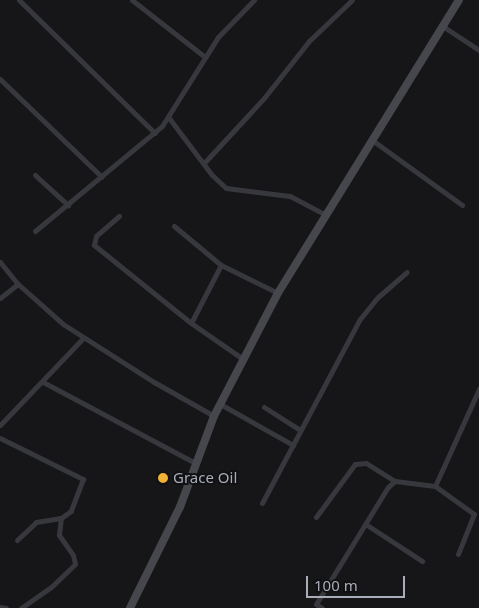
<!DOCTYPE html>
<html>
<head>
<meta charset="utf-8">
<style>
  body { margin:0 }
  #map { position:relative; width:479px; height:608px; overflow:hidden; background:#161618; font-family:"Noto Sans",sans-serif }
  div>[style] { position:absolute }
  [style*='--x'] { left:calc(var(--x)*1px); top:calc(var(--y)*1px); width:calc(var(--w)*1px); rotate:calc(var(--a)*1deg) }
  .minor>* { height:5px; margin:-2.5px; padding:0 2.5px; transform-origin:2.5px; border-radius:2.5px; background:#37383d }
  .secondary>* { height:8px; margin:-4px; padding:0 4px; transform-origin:4px; border-radius:4px; background:#45474d }
  .dots>* { width:14px; height:14px; translate:-50% -50%; box-sizing:border-box; border:2px solid #111113; border-radius:50% }
  span { translate:-50% -50%; white-space:nowrap; text-align:center; line-height:1.15; -webkit-text-stroke:4px #111113; paint-order:stroke }
  .poi-label { font-size:15px; color:#a8adb8 }
  .left { translate:0 -50%; text-align:left }
  .scale { position:absolute; left:306px; top:576px; width:99px; height:22px; box-sizing:border-box; border:2px solid #a8adb8; border-top:0; padding-left:6px; font-size:15px; line-height:18px; white-space:nowrap; color:#a8adb8; -webkit-text-stroke:4px #111113; paint-order:stroke }
</style>
</head>
<body>
<div id="map">
  <div class="minor">
    <i style="--x:19;--y:0;--w:190;--a:44.4"></i>
    <i style="--x:132;--y:0;--w:93;--a:38"></i>
    <i style="--x:444;--y:27;--w:42;--a:33.3"></i>
    <i style="--x:0;--y:79;--w:141;--a:43.9"></i>
    <i style="--x:169;--y:118;--w:71;--a:53"></i>
    <i style="--x:212;--y:175;--w:19;--a:43"></i>
    <i style="--x:226;--y:188;--w:64;--a:7.1"></i>
    <i style="--x:290;--y:196;--w:41;--a:27.8"></i>
    <i style="--x:372;--y:140;--w:111;--a:35.8"></i>
    <i style="--x:204;--y:163;--w:88;--a:-47.3"></i>
    <i style="--x:264;--y:98;--w:73;--a:-51.7"></i>
    <i style="--x:309;--y:41;--w:59;--a:-43.6"></i>
    <i style="--x:35;--y:175;--w:45;--a:42.3"></i>
    <i style="--x:119;--y:216;--w:30;--a:139"></i>
    <i style="--x:96;--y:236;--w:9;--a:103"></i>
    <i style="--x:94;--y:245;--w:124;--a:38.8"></i>
    <i style="--x:191;--y:323;--w:63;--a:34.7"></i>
    <i style="--x:174;--y:226;--w:61;--a:39.7"></i>
    <i style="--x:221;--y:265;--w:64;--a:26.2"></i>
    <i style="--x:35;--y:231;--w:165;--a:-39.6"></i>
    <i style="--x:162;--y:126;--w:105;--a:-57.8"></i>
    <i style="--x:218;--y:37;--w:52;--a:-45.8"></i>
    <i style="--x:0;--y:262;--w:28;--a:51"></i>
    <i style="--x:18;--y:284;--w:60;--a:41.6"></i>
    <i style="--x:63;--y:324;--w:108;--a:32.5"></i>
    <i style="--x:154;--y:382;--w:69;--a:29.5"></i>
    <i style="--x:0;--y:298;--w:23;--a:-38"></i>
    <i style="--x:191;--y:323;--w:65;--a:-62.7"></i>
    <i style="--x:43;--y:382;--w:174;--a:28"></i>
    <i style="--x:220;--y:404;--w:84;--a:29.3"></i>
    <i style="--x:264;--y:407;--w:43;--a:32.6"></i>
    <i style="--x:0;--y:425;--w:120;--a:-46.3"></i>
    <i style="--x:0;--y:438;--w:93;--a:26.3"></i>
    <i style="--x:83;--y:479;--w:34;--a:111"></i>
    <i style="--x:71;--y:511;--w:12;--a:145"></i>
    <i style="--x:61;--y:518;--w:17;--a:97"></i>
    <i style="--x:59;--y:535;--w:24;--a:55"></i>
    <i style="--x:73;--y:555;--w:9;--a:77"></i>
    <i style="--x:75;--y:564;--w:33;--a:136"></i>
    <i style="--x:51;--y:587;--w:37;--a:145"></i>
    <i style="--x:435;--y:486;--w:48;--a:35.7"></i>
    <i style="--x:474;--y:514;--w:43;--a:111.8"></i>
    <i style="--x:262;--y:503;--w:208;--a:-62"></i>
    <i style="--x:360;--y:319;--w:28;--a:-51"></i>
    <i style="--x:378;--y:297;--w:38;--a:-41"></i>
    <i style="--x:316;--y:517;--w:66;--a:-53.7"></i>
    <i style="--x:355;--y:464;--w:11;--a:-5"></i>
    <i style="--x:366;--y:463;--w:34;--a:32"></i>
    <i style="--x:367;--y:525;--w:66;--a:33.2"></i>
    <i style="--x:17;--y:540;--w:26;--a:-43"></i>
    <i style="--x:36;--y:522;--w:25;--a:-9"></i>
    <i style="--x:0;--y:607;--w:6;--a:9"></i>
    <i style="--x:322;--y:608;--w:7;--a:-146"></i>
    <i style="--x:316;--y:604;--w:137;--a:-58.4"></i>
    <i style="--x:388;--y:487;--w:9;--a:-41"></i>
    <i style="--x:395;--y:481;--w:40;--a:7.1"></i>
    <i style="--x:435;--y:486;--w:107;--a:-65.6"></i>
  </div>
  <div class="secondary">
    <i style="--x:130;--y:608;--w:113;--a:-63.7"></i>
    <i style="--x:180;--y:507;--w:97;--a:-69.5"></i>
    <i style="--x:214;--y:416;--w:139;--a:-62.5"></i>
    <i style="--x:278;--y:293;--w:344;--a:-58.3"></i>
  </div>
  <div class="dots">
    <i style="left:163px;top:478px;background:#f2b134"></i>
  </div>
  <div class="poi-label">
    <span class="left" style="left:173px;top:478px">Grace Oil</span>
  </div>
  <div class="scale">100 m</div>
</div>
</body>
</html>
